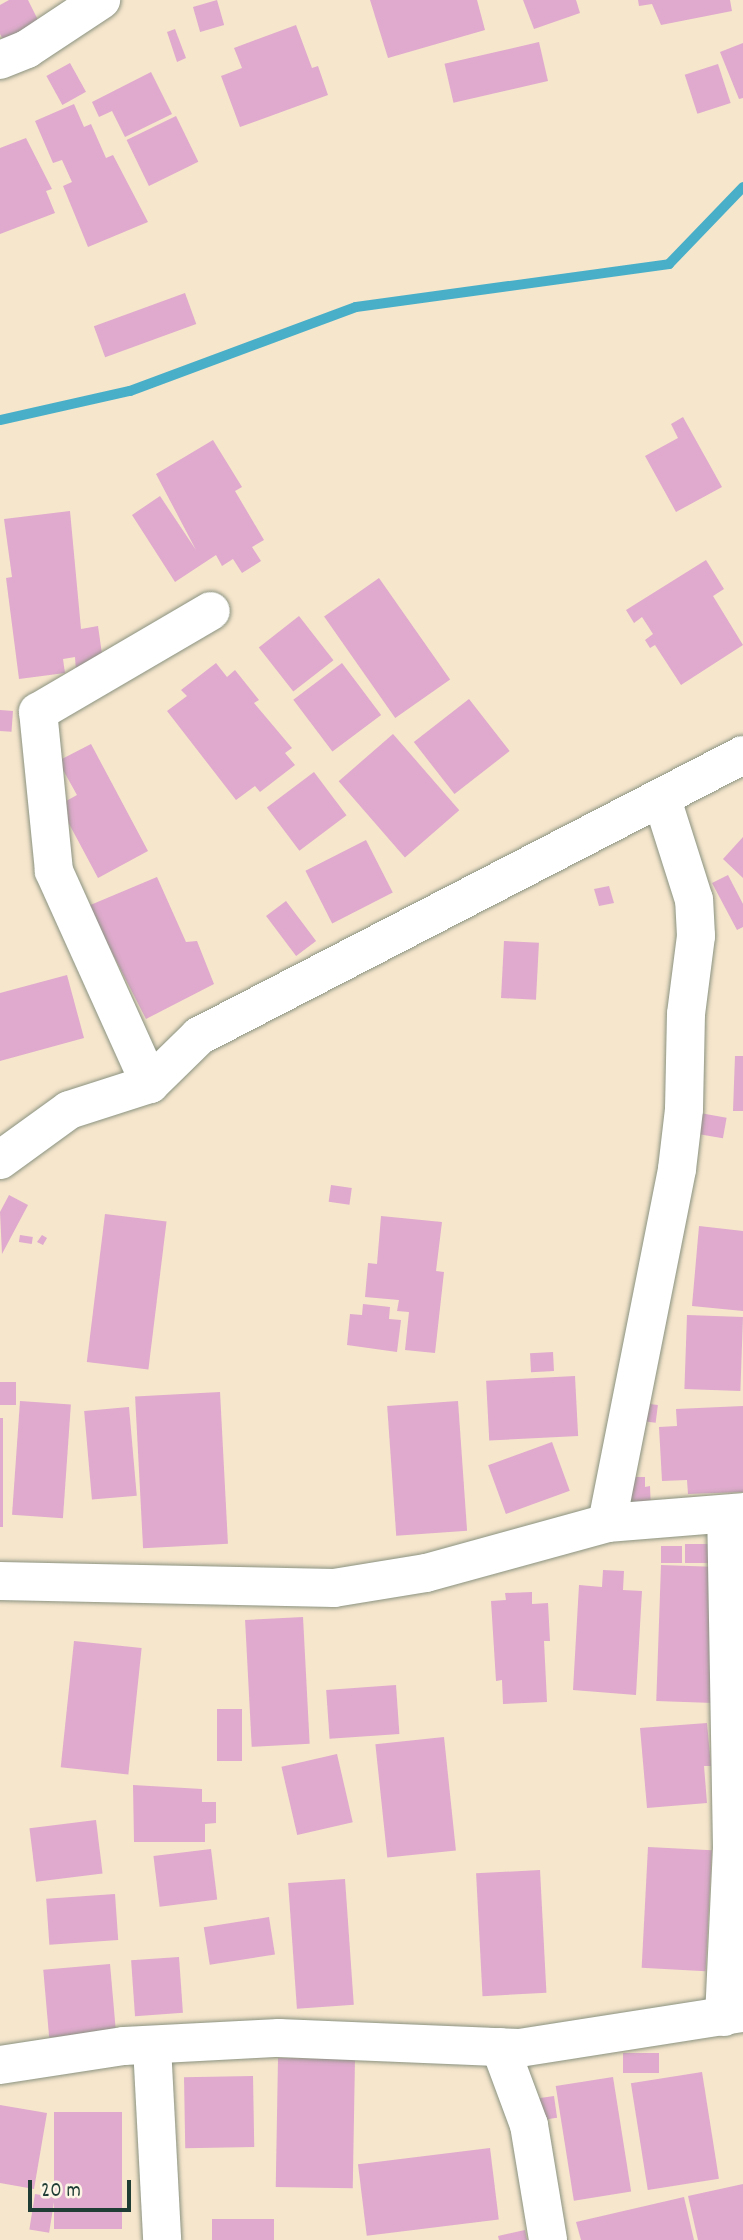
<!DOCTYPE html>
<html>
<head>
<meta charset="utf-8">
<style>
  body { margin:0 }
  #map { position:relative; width:743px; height:2240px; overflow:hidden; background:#f6e6cc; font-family:Dekko,sans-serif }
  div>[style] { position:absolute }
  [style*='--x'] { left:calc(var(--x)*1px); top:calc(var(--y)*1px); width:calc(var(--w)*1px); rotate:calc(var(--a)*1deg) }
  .stream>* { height:10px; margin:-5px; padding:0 5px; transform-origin:5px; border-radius:5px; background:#49afc8 }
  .building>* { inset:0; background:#dfaacd; transform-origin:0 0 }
  .roads { filter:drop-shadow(0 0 2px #8a9280) drop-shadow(0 0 2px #8a9280) }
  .minor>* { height:38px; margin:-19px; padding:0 19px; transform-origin:19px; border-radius:19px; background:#fff }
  span { translate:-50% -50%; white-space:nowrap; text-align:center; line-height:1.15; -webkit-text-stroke:7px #fcf5e5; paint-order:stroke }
  .scale { position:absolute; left:28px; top:2180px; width:103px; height:32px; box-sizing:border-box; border:4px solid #1f3d34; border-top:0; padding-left:9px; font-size:21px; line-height:24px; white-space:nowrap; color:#1f3d34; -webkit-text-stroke:5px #fcf5e5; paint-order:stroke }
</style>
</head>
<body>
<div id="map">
  <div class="stream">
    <i style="--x:0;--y:420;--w:133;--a:-12.6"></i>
    <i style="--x:130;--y:391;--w:241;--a:-20.4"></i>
    <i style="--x:356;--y:307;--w:316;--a:-7.8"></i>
    <i style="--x:669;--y:264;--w:107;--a:-46.1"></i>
  </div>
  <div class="building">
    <i style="clip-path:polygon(9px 0,28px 0,42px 28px,7px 47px,0 34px,0 5px)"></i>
    <i style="left:217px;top:0;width:26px;height:25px;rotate:74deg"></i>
    <i style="clip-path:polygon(370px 0,477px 0,485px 30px,388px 58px)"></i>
    <i style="clip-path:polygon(523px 0,576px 0,580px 13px,534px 29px)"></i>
    <i style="clip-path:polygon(638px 0,730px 0,732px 11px,661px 25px,652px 4px,639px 6px)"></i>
    <i style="clip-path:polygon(296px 25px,312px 68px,318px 66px,328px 95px,240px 127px,221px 76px,242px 68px,234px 48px)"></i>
    <i style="clip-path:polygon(175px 29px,186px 58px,177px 62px,167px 32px)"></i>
    <i style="left:539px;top:42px;width:40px;height:97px;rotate:77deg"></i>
    <i style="clip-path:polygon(743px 43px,743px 98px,739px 99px,720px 52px)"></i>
    <i style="left:70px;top:63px;width:33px;height:27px;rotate:61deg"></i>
    <i style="left:718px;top:64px;width:41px;height:35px;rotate:72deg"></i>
    <i style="clip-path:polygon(151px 72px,172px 114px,125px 137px,112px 111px,99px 117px,92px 102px)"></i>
    <i style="clip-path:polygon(74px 104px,84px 127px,91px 124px,106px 158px,113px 155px,148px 222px,88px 247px,63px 186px,72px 182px,62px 160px,53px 163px,35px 121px)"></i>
    <i style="left:176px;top:116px;width:51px;height:55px;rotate:64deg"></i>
    <i style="clip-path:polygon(26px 138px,52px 189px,46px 191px,55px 213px,0 234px,0 148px)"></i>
    <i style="left:185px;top:293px;width:33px;height:97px;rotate:70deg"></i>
    <i style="clip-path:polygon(683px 417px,722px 487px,676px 512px,645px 456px,678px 438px,671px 424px)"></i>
    <i style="clip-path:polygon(213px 440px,242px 487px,235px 491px,264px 540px,252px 547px,261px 561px,242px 573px,233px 559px,222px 566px,216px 555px,175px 582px,132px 515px,160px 496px,196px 550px,156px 474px)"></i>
    <i style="clip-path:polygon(70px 511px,81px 629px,98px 626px,104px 668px,76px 671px,75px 657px,63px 659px,65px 673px,19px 679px,6px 578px,12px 577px,4px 519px)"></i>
    <i style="clip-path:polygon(706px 560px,724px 589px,713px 596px,743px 645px,681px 685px,655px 645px,650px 648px,645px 640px,653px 634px,642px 617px,634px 623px,626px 610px)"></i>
    <i style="left:379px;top:578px;width:124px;height:67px;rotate:55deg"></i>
    <i style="left:299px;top:616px;width:56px;height:51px;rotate:52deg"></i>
    <i style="clip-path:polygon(216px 663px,227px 677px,235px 670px,259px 700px,254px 703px,292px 748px,285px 753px,295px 765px,260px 792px,255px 786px,236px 800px,167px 711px,187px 696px,181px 690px)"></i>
    <i style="left:342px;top:663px;width:65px;height:61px;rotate:53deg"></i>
    <i style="left:469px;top:699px;width:66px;height:70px;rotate:52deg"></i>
    <i style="left:0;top:710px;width:13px;height:21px;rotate:4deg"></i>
    <i style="left:393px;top:734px;width:101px;height:72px;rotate:49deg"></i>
    <i style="clip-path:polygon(91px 744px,148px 851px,98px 878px,59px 805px,77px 795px,58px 761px)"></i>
    <i style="left:314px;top:772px;width:54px;height:59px;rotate:53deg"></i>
    <i style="clip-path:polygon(743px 837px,743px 878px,723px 859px)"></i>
    <i style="left:366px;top:840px;width:59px;height:68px;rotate:63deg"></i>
    <i style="clip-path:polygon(728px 875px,743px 904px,743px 927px,737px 930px,712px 883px)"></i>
    <i style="clip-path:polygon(157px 877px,186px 942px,197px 941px,214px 984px,146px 1019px,88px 906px)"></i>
    <i style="clip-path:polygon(609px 886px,614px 903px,599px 906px,594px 889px)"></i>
    <i style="left:286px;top:901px;width:50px;height:25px;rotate:53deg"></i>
    <i style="left:504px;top:941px;width:35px;height:57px;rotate:3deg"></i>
    <i style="clip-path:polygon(67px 975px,84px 1038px,0 1061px,0 993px)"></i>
    <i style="clip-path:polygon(735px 1056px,743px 1056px,743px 1111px,733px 1111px)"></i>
    <i style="left:700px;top:1113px;width:27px;height:21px;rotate:10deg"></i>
    <i style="left:331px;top:1185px;width:21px;height:17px;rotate:8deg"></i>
    <i style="clip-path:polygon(9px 1195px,28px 1205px,2px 1254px,0 1212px)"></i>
    <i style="left:105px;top:1214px;width:62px;height:149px;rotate:7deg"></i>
    <i style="clip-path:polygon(381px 1216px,442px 1222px,436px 1271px,444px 1272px,435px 1353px,405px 1350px,409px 1312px,397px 1311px,399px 1300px,365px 1297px,368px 1263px,377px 1264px)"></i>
    <i style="clip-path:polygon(699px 1226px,743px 1231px,743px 1311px,692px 1306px)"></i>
    <i style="left:20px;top:1235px;width:13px;height:7px;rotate:9deg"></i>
    <i style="clip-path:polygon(42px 1235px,47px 1238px,43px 1245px,37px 1242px)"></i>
    <i style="clip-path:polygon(363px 1304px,390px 1307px,389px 1319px,401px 1320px,397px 1352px,347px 1345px,350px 1314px,362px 1315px)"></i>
    <i style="left:687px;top:1315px;width:56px;height:74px;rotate:2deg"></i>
    <i style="left:553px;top:1352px;width:19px;height:23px;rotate:87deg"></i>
    <i style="left:575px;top:1376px;width:60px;height:89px;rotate:87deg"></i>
    <i style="left:0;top:1382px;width:16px;height:23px"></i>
    <i style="left:220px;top:1392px;width:152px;height:85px;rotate:87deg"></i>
    <i style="left:20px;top:1401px;width:51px;height:114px;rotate:4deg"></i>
    <i style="left:458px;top:1401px;width:130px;height:71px;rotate:86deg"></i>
    <i style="left:642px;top:1403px;width:16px;height:18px;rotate:7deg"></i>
    <i style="clip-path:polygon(743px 1406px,743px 1492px,688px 1494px,687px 1480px,662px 1481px,659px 1427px,677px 1426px,676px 1409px)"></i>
    <i style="left:129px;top:1407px;width:89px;height:45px;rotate:85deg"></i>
    <i style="left:0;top:1418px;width:3px;height:109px"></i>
    <i style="left:552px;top:1442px;width:52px;height:68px;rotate:70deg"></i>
    <i style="clip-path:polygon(630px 1477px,645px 1477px,645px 1487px,650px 1486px,651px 1511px,632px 1512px)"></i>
    <i style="left:711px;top:1544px;width:19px;height:26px;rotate:90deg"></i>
    <i style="left:661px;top:1546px;width:21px;height:17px"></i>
    <i style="left:661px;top:1565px;width:57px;height:136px;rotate:2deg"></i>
    <i style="clip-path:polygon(603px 1570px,624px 1571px,623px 1590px,642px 1591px,636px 1695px,573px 1690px,579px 1585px,602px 1587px)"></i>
    <i style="clip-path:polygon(532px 1592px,532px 1604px,548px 1603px,550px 1641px,544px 1641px,547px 1702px,503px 1704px,502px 1680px,496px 1681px,491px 1601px,506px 1600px,505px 1593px)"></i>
    <i style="left:303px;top:1617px;width:127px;height:58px;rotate:87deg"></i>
    <i style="left:74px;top:1641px;width:68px;height:127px;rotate:6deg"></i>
    <i style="left:396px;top:1685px;width:49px;height:70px;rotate:86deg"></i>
    <i style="left:217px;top:1709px;width:25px;height:52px"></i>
    <i style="clip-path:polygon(707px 1723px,711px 1766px,704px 1766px,707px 1803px,647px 1808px,640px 1728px)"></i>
    <i style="left:444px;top:1737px;width:114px;height:69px;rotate:84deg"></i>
    <i style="left:337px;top:1754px;width:70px;height:57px;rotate:77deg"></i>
    <i style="clip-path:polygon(133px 1785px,202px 1789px,202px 1802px,216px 1802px,216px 1823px,205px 1824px,205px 1842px,134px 1842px)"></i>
    <i style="left:96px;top:1820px;width:54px;height:67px;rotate:83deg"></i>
    <i style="left:648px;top:1847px;width:64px;height:121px;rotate:3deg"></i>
    <i style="left:211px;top:1849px;width:51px;height:58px;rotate:83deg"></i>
    <i style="left:540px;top:1870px;width:123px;height:64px;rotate:87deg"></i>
    <i style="left:345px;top:1879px;width:126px;height:57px;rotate:86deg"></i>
    <i style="left:115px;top:1894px;width:46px;height:69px;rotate:86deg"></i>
    <i style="left:269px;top:1917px;width:38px;height:66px;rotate:81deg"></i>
    <i style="left:179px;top:1957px;width:56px;height:48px;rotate:86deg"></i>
    <i style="left:110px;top:1964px;width:68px;height:67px;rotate:85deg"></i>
    <i style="left:659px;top:2053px;width:20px;height:36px;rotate:90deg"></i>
    <i style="left:278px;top:2058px;width:77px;height:129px;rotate:1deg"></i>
    <i style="left:702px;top:2072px;width:108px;height:72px;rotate:81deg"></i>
    <i style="left:253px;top:2076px;width:71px;height:69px;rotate:89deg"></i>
    <i style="left:613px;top:2077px;width:116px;height:58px;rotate:81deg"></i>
    <i style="left:554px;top:2096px;width:22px;height:19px;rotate:82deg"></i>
    <i style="clip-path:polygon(0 2105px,47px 2113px,34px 2189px,0 2183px)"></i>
    <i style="left:54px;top:2112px;width:68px;height:117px"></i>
    <i style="left:490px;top:2148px;width:72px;height:133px;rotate:83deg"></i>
    <i style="clip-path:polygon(743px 2184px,743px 2240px,698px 2240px,688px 2196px)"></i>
    <i style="left:35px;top:2194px;width:20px;height:36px;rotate:9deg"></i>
    <i style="clip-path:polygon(684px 2197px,694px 2240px,581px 2240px,576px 2222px)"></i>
    <i style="left:212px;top:2219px;width:62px;height:21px"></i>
    <i style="clip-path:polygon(525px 2230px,527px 2240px,499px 2240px,498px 2236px)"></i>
  </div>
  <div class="roads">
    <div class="minor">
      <i style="--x:0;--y:60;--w:29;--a:-22"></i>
      <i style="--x:27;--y:49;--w:89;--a:-33.5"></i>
      <i style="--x:150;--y:1084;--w:234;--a:-114.3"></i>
      <i style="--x:54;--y:871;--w:160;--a:-95.7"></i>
      <i style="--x:38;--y:712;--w:200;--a:-30.3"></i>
      <i style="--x:0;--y:1160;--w:85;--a:-35.9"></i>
      <i style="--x:69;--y:1110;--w:85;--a:-17.8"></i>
      <i style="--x:150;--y:1084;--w:69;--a:-44.4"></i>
      <i style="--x:199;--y:1036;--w:612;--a:-27.32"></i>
      <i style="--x:607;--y:1523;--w:361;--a:-78.8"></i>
      <i style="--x:677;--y:1169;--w:60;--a:-83.3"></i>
      <i style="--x:684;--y:1109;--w:95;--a:-88.8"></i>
      <i style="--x:686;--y:1014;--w:79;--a:-82.7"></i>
      <i style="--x:696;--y:936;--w:36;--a:-93"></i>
      <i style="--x:694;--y:900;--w:106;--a:-107.6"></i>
      <i style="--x:0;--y:1581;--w:334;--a:1.2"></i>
      <i style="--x:334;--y:1588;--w:93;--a:-9.3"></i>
      <i style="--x:426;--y:1573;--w:188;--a:-15.4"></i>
      <i style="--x:607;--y:1523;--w:136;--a:-4.6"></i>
      <i style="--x:724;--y:2017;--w:168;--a:-87.3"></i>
      <i style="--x:732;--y:1849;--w:335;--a:-91"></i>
      <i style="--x:152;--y:2046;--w:194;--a:87"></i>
      <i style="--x:500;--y:2047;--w:83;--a:69.6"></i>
      <i style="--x:529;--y:2125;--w:117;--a:80.6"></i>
      <i style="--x:0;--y:2065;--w:125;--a:-8.7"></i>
      <i style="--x:124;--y:2046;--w:155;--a:-3"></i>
      <i style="--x:279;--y:2038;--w:240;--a:2.4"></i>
      <i style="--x:519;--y:2048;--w:227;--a:-8.9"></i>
    </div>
  </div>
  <div class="scale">20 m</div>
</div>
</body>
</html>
